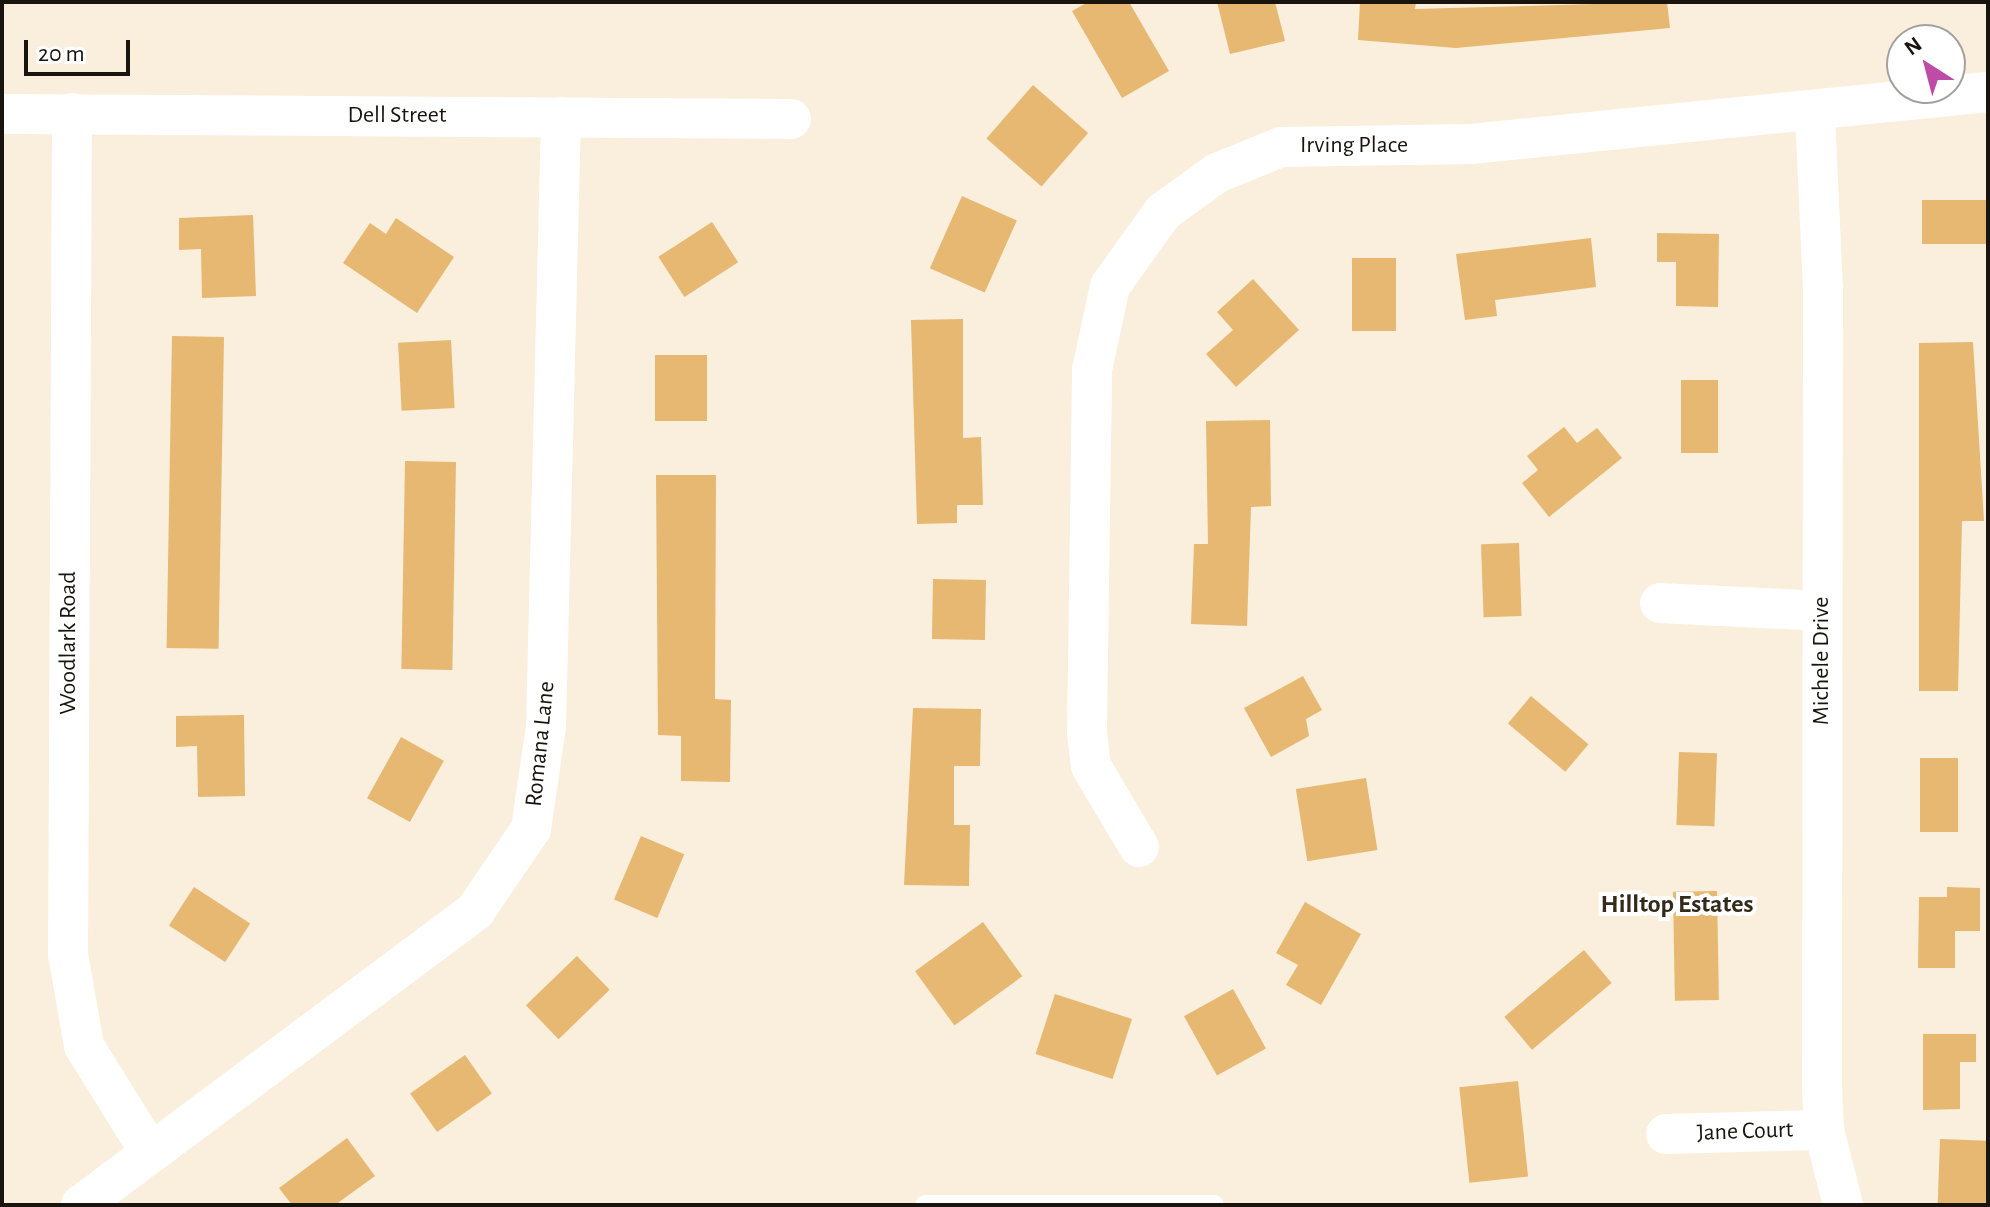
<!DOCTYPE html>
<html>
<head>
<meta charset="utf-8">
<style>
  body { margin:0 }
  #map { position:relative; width:1990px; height:1207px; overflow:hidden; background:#faeedc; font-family:"Alegreya Sans",sans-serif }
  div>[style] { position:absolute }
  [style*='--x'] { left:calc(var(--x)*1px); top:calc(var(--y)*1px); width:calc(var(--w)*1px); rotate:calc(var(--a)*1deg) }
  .building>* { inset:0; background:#e6b871; transform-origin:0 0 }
  .lane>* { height:20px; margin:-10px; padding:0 10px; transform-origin:10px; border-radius:10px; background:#fff }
  .street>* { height:40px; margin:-20px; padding:0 20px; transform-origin:20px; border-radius:20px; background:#fff }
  span { translate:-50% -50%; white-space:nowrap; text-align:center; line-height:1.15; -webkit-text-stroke:8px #fff; paint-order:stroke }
  .street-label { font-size:24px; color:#19150e }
  .neighbourhood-label { font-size:26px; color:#342a1c; font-weight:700 }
  .frame { position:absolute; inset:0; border:4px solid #19150e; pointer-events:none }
  .north { position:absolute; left:1886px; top:24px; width:80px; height:80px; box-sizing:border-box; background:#fff; border:2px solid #a3a19f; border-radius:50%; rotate:324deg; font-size:22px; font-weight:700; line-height:32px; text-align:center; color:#19150e }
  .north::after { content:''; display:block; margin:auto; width:28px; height:36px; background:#be4ba6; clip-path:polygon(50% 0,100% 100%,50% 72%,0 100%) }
  .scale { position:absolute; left:24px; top:40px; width:106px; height:36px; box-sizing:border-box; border:4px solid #19150e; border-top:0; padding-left:10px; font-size:24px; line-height:28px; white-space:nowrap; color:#19150e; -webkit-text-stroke:6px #fff; paint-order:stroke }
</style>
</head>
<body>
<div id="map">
  <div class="building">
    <i style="clip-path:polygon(1088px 2px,1129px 2px,1169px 71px,1122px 98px,1072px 11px)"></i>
    <i style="clip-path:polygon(1217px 2px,1275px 2px,1285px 41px,1230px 54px)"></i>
    <i style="clip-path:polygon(1360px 2px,1416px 2px,1415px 9px,1667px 2px,1670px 28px,1456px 48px,1358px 40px)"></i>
    <i style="left:1033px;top:85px;width:73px;height:71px;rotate:41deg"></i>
    <i style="left:962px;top:196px;width:60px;height:79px;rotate:24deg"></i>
    <i style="left:1988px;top:200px;width:44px;height:66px;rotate:90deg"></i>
    <i style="clip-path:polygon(253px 215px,256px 296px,202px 298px,201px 249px,179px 250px,179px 218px)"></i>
    <i style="clip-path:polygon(396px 218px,454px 257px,417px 313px,343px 263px,370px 223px,386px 234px)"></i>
    <i style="left:712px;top:222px;width:48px;height:64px;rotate:57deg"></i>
    <i style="clip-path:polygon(1657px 233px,1719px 234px,1718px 307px,1676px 306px,1676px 262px,1657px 262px)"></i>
    <i style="clip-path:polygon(1591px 238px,1596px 287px,1495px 300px,1497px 316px,1465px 320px,1456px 254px)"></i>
    <i style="left:1352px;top:258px;width:44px;height:73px"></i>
    <i style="clip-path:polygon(1253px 279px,1299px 330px,1236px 387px,1206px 354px,1233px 330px,1217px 312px)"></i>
    <i style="clip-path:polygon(963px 319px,963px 438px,981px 437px,983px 505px,957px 505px,957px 523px,917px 524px,911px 320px)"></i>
    <i style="left:172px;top:336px;width:52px;height:312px;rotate:1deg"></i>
    <i style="left:451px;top:340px;width:68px;height:53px;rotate:87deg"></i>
    <i style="clip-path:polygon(1973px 342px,1984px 521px,1962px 521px,1958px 691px,1919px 691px,1919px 343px)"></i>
    <i style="left:655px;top:355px;width:52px;height:66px"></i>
    <i style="left:1681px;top:380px;width:37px;height:73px"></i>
    <i style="clip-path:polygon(1270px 420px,1271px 506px,1251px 507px,1247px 626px,1191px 624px,1194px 544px,1208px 544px,1206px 421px)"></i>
    <i style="clip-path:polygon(1564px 427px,1577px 443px,1597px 428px,1622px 458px,1549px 517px,1522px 483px,1538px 470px,1527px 456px)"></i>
    <i style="left:456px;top:462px;width:208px;height:51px;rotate:91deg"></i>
    <i style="clip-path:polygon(656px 475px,716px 475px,715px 699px,731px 700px,730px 782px,681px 781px,681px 736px,658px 735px)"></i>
    <i style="left:1519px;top:543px;width:73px;height:38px;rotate:88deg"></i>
    <i style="left:933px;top:579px;width:53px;height:60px;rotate:1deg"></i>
    <i style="clip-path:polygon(1303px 676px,1322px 710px,1306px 719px,1309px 736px,1271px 757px,1244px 708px)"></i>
    <i style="left:1531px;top:696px;width:75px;height:36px;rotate:40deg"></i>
    <i style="clip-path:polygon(913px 708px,981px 709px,980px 766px,954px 766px,954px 825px,970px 825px,969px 886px,904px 885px)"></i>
    <i style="clip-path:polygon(244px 715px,245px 796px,198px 797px,197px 746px,176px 747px,176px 716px)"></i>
    <i style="left:401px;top:737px;width:49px;height:70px;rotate:29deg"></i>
    <i style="left:1679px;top:752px;width:38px;height:73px;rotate:2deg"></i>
    <i style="left:1920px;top:758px;width:38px;height:74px"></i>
    <i style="left:1366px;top:778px;width:73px;height:71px;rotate:81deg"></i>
    <i style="left:641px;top:836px;width:47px;height:69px;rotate:23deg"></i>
    <i style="left:194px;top:887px;width:67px;height:46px;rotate:33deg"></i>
    <i style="clip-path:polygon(1947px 887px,1980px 888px,1980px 931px,1955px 931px,1955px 968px,1918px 968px,1919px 897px,1947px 897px)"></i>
    <i style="left:1717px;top:891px;width:109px;height:44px;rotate:89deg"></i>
    <i style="clip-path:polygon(1305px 902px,1361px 934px,1321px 1005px,1286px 985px,1298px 965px,1276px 953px)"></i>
    <i style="left:983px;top:922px;width:67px;height:84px;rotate:54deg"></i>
    <i style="left:1584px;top:950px;width:43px;height:104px;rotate:50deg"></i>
    <i style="left:577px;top:956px;width:47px;height:71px;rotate:46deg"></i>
    <i style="left:1233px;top:989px;width:68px;height:56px;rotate:61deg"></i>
    <i style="left:1055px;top:994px;width:81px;height:63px;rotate:18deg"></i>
    <i style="clip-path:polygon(1923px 1034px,1976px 1034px,1976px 1062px,1960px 1062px,1960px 1109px,1923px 1110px)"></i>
    <i style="left:465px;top:1055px;width:47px;height:67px;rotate:55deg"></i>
    <i style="left:1518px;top:1081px;width:96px;height:59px;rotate:84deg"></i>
    <i style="clip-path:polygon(347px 1138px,375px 1176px,335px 1205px,292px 1205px,279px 1188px)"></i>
    <i style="left:1940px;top:1139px;width:48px;height:66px;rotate:2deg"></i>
  </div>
  <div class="lane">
    <i style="--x:925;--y:1205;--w:289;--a:0"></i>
  </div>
  <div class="street">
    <i style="--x:72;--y:113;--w:841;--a:90.27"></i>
    <i style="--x:68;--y:954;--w:93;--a:80.1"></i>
    <i style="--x:84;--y:1046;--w:125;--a:58.1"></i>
    <i style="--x:2;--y:114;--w:789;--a:0.36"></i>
    <i style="--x:1815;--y:114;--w:175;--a:87.4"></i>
    <i style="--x:1823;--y:289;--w:797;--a:90.07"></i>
    <i style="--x:1822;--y:1086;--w:44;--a:87.4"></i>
    <i style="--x:1824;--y:1130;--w:77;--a:75.8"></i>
    <i style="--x:1660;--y:603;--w:162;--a:2.8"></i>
    <i style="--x:1139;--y:847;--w:94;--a:-120.7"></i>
    <i style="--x:1091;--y:766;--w:34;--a:-97"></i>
    <i style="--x:1087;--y:732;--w:362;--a:-89.2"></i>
    <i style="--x:1092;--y:370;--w:86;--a:-77.9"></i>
    <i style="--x:1110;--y:286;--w:91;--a:-54.4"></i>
    <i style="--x:1163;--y:212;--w:67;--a:-35.8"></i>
    <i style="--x:1217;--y:173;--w:69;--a:-22.1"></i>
    <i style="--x:1281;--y:147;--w:190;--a:-0.9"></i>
    <i style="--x:1471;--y:144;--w:520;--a:-5.74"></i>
    <i style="--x:1666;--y:1134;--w:158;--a:-1.5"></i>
    <i style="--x:81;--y:1205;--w:492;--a:-36.7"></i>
    <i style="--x:475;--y:911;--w:99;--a:-55.7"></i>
    <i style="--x:531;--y:829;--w:104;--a:-81.7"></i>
    <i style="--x:546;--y:726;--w:609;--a:-88.59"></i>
  </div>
  <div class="street-label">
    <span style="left:397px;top:116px">Dell Street</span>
    <span style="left:1354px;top:146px">Irving Place</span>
    <span style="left:69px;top:643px;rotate:-90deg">Woodlark Road</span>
    <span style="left:1822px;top:661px;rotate:-90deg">Michele Drive</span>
    <span style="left:541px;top:744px;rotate:-84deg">Romana Lane</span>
    <span style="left:1745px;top:1132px;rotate:-2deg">Jane Court</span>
  </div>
  <div class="neighbourhood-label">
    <span style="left:1677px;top:905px">Hilltop Estates</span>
  </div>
  <div class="frame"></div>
  <div class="north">N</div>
  <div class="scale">20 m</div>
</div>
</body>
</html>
